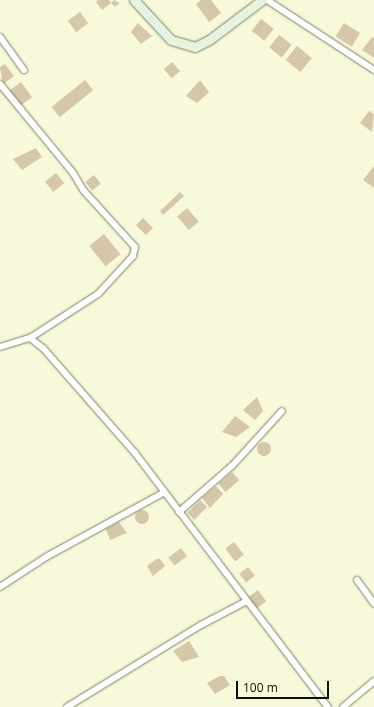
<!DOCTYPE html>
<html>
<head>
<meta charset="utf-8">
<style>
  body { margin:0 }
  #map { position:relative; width:374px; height:707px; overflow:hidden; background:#f7f9da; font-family:"Open Sans",sans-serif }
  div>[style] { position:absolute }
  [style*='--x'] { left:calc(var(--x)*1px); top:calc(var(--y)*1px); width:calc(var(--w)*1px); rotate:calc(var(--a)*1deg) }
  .building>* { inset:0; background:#d6c7ab; transform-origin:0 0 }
  .round { border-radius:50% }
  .roads { filter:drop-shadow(0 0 1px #7e8063) drop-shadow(0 0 1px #7e8063) }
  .street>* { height:6px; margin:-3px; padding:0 3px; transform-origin:3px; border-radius:3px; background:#fff }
  .secondary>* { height:9px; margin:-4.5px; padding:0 4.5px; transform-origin:4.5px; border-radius:4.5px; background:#e5f3e0 }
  span { translate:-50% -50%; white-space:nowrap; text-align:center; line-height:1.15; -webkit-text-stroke:3.5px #f7f9da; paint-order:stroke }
  .scale { position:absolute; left:236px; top:681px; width:93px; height:18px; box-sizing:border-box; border:2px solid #0d0e04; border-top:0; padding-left:5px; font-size:12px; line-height:14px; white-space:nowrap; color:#0d0e04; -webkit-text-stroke:3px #f7f9da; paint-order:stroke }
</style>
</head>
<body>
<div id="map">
  <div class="building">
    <i style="clip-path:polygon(98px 0,109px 0,111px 3px,102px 10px,96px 2px)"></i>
    <i style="clip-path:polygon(114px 0,120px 3px,115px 7px,111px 3px)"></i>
    <i style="clip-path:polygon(201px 0,211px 0,221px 13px,209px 22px,196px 4px)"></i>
    <i style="left:80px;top:12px;width:14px;height:15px;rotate:54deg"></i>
    <i style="left:261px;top:19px;width:16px;height:15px;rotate:38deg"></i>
    <i style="clip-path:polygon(138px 23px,152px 36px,141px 44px,131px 32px)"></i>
    <i style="left:344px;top:23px;width:19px;height:16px;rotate:32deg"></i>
    <i style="left:279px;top:35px;width:16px;height:16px;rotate:38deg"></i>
    <i style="clip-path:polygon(372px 37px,374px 38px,374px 58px,362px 50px)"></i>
    <i style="left:297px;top:46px;width:19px;height:18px;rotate:39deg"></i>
    <i style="left:172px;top:62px;width:12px;height:11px;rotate:48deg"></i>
    <i style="clip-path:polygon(5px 64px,14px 76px,3px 84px,0 67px)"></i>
    <i style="left:85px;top:80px;width:13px;height:43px;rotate:51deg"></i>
    <i style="clip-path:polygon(200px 80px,209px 92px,197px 103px,186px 96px)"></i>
    <i style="left:21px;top:82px;width:19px;height:17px;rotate:54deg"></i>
    <i style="clip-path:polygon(369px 111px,374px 114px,372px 132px,360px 123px)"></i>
    <i style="clip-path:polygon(36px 148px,42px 157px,22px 170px,13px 159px)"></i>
    <i style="clip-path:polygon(374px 166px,374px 188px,363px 180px)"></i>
    <i style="left:56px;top:173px;width:13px;height:14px;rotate:51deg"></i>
    <i style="left:94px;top:175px;width:11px;height:11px;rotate:52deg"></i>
    <i style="clip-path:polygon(180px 192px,184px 196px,163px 215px,160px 211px)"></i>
    <i style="left:187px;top:208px;width:18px;height:13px;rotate:49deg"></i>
    <i style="left:143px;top:218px;width:14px;height:10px;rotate:45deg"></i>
    <i style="left:104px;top:234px;width:26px;height:19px;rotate:51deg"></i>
    <i style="clip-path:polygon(257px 397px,263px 411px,255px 420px,243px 410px)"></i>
    <i style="clip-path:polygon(235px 416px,250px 427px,236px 437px,222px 432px)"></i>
    <i class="round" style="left:257px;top:442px;width:14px;height:14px"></i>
    <i style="left:232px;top:472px;width:11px;height:18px;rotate:49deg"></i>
    <i style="clip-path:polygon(216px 486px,223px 494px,210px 508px,202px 498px)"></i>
    <i style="left:200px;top:500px;width:10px;height:18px;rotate:45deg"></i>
    <i class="round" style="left:135px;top:510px;width:14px;height:14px"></i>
    <i style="clip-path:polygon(119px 522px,127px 533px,110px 540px,106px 529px)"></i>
    <i style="left:234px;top:542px;width:16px;height:11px;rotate:52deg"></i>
    <i style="left:181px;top:548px;width:10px;height:16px;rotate:53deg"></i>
    <i style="clip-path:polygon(156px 559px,160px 559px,165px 566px,153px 576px,147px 566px)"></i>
    <i style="left:248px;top:567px;width:11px;height:11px;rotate:52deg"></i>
    <i style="left:258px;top:590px;width:14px;height:14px;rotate:54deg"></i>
    <i style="clip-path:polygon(189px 641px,199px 657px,182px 662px,173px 651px)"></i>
    <i style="clip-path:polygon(220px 676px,224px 676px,230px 685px,215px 694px,207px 683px)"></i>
  </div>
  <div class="roads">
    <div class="street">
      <i style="--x:267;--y:0;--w:128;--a:33.2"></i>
      <i style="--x:0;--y:37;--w:41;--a:54"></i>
      <i style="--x:0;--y:84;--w:115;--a:50.6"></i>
      <i style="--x:73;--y:173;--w:21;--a:59"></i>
      <i style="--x:84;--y:191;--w:76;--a:47.7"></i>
      <i style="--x:135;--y:247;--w:9;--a:103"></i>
      <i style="--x:133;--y:256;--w:52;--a:132.6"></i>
      <i style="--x:98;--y:294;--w:81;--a:147.1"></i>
      <i style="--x:0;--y:347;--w:31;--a:-17"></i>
      <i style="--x:30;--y:338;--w:16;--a:38"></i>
      <i style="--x:43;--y:348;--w:140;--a:48.8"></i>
      <i style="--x:135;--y:453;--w:319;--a:52.8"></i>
      <i style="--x:179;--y:512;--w:70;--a:-41"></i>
      <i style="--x:232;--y:466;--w:74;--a:-47.7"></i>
      <i style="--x:357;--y:580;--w:29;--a:54"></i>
      <i style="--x:0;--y:587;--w:55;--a:-33.1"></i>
      <i style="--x:46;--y:557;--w:133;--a:-28.7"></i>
      <i style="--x:67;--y:707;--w:157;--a:-31.5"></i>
      <i style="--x:201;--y:625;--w:52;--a:-27.6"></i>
      <i style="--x:343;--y:707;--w:40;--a:-40"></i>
    </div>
    <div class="secondary">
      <i style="--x:134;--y:0;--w:54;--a:47.2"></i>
      <i style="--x:171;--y:40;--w:25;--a:16"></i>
      <i style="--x:195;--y:47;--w:16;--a:-27"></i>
      <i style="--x:209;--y:40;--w:66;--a:-37"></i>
    </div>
  </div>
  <div class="scale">100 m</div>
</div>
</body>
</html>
